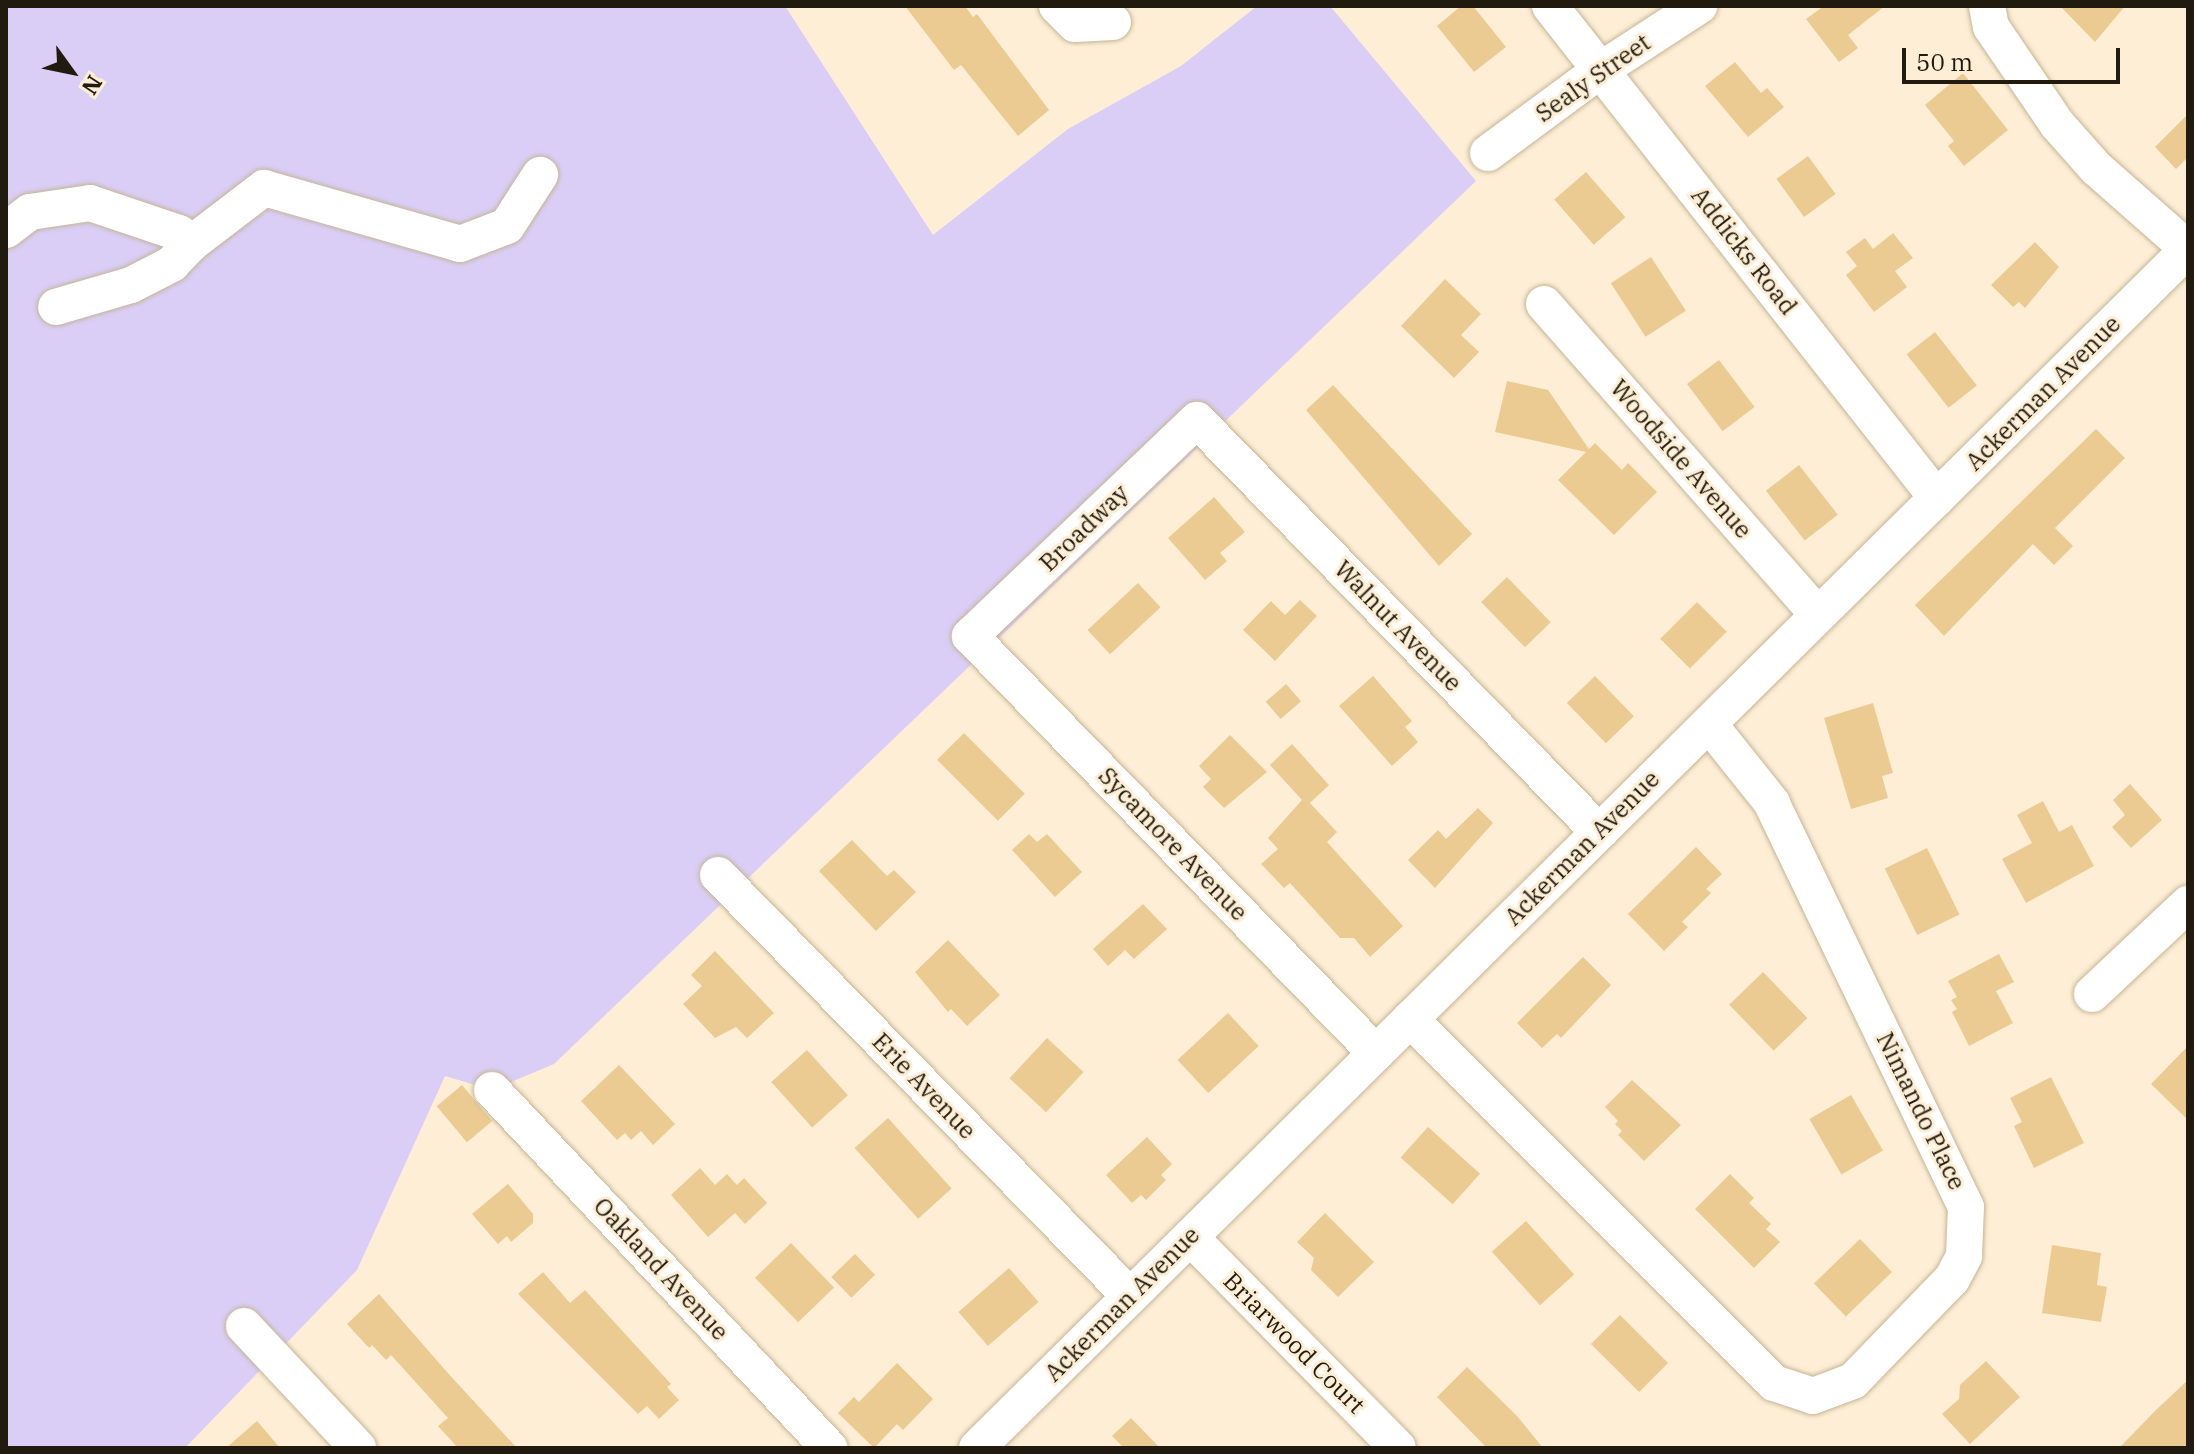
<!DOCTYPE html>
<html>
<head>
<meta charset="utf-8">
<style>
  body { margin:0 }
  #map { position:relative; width:2194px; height:1454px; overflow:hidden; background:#fdeed5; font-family:"IBM Plex Serif",serif }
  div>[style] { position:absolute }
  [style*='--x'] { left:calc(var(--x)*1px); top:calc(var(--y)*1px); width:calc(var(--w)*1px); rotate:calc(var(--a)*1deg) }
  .green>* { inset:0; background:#dacef7 }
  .building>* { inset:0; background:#ebcb92; transform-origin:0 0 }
  .roads { filter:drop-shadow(0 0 2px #c6b596) drop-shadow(0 0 2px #c6b596) }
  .minor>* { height:36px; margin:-18px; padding:0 18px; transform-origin:18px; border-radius:18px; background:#fff }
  span { translate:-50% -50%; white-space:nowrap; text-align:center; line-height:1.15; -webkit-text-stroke:6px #fdeed5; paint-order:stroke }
  .street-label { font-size:24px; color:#211b0f }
  .frame { position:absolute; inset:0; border:8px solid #211b0f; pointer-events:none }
  .north { position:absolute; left:32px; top:32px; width:80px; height:80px; -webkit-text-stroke:6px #fdeed5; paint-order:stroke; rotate:123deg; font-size:22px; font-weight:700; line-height:32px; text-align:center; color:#211b0f }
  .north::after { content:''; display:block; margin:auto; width:28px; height:36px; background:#211b0f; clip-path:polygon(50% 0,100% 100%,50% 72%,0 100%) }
  .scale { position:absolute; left:1902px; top:48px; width:218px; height:36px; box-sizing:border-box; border:4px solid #211b0f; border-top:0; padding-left:10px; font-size:24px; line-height:28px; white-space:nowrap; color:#211b0f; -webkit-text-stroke:6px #fdeed5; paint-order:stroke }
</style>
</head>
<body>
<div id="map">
  <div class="green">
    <i style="clip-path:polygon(6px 6px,785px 6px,933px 235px,1068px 129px,1181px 66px,1257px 6px,1330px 6px,1476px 181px,554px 1064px,492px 1090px,445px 1076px,357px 1270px,185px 1448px,6px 1448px)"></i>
  </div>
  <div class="building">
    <i style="clip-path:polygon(905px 6px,965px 6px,973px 17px,977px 14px,1049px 110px,1018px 136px,961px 65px,954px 70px)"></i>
    <i style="clip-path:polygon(1461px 6px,1473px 6px,1506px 47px,1474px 72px,1437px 26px)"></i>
    <i style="clip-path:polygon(1824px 6px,1885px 6px,1848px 35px,1858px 48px,1839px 62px,1806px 19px)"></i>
    <i style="clip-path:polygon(2060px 6px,2125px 6px,2095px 42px)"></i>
    <i style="clip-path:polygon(1735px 62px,1761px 93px,1767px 88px,1784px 107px,1748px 137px,1705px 86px)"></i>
    <i style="clip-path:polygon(1963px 73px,2008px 130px,1964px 166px,1948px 146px,1954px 141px,1925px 105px)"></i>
    <i style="clip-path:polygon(2188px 114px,2188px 157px,2176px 169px,2155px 147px)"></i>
    <i style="left:1808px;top:156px;width:47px;height:39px;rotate:54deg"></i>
    <i style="left:1586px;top:172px;width:60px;height:42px;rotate:49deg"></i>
    <i style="clip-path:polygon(1893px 233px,1913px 258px,1895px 271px,1907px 287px,1874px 312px,1846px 275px,1857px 266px,1846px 252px,1865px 238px,1873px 249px)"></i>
    <i style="clip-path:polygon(2035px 242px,2059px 267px,2025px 308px,2019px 302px,2013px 307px,1991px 285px)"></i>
    <i style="left:1651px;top:257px;width:64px;height:48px;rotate:57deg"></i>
    <i style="clip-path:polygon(1445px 279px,1481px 314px,1461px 335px,1479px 352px,1454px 378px,1401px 326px)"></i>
    <i style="left:1935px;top:332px;width:68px;height:36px;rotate:52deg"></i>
    <i style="left:1719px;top:360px;width:59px;height:40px;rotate:53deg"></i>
    <i style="clip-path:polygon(1507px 381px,1548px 390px,1589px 449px,1595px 443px,1622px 470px,1628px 463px,1657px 492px,1614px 535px,1558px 480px,1586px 452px,1495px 432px)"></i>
    <i style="clip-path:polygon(1333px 385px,1472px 534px,1439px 566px,1306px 410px)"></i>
    <i style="clip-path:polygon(2096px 429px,2125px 458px,2055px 528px,2073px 546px,2054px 565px,2033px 544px,1944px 636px,1915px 605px)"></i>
    <i style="left:1799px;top:465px;width:63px;height:42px;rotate:52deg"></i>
    <i style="clip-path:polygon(1214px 497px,1245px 532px,1220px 553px,1227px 561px,1205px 580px,1168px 538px)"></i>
    <i style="left:1507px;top:577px;width:63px;height:36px;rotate:46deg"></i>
    <i style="left:1138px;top:583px;width:33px;height:69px;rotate:47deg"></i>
    <i style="clip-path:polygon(1300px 600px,1317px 616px,1275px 661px,1243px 630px,1271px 601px,1285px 615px)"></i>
    <i style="left:1697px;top:602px;width:42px;height:52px;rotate:45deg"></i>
    <i style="clip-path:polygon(1373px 676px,1412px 721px,1405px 727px,1418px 742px,1392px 766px,1339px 706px)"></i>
    <i style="left:1595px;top:676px;width:56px;height:39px;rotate:46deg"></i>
    <i style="left:1286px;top:684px;width:23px;height:27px;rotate:49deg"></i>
    <i style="clip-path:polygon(1873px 703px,1893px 773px,1882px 776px,1888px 798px,1851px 809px,1824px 718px)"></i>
    <i style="left:964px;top:733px;width:86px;height:38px;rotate:45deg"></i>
    <i style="clip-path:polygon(1230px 735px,1267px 772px,1224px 808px,1203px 787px,1211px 779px,1199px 766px)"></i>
    <i style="clip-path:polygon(1292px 744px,1329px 785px,1310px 803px,1337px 832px,1327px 842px,1403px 926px,1370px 957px,1354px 938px,1340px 938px,1290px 883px,1284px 888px,1261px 864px,1278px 849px,1268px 838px,1302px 800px,1270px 765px)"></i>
    <i style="clip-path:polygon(2130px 784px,2162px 820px,2131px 848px,2112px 827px,2125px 815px,2113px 800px)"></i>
    <i style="clip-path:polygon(2043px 801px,2059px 832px,2072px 825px,2094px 866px,2026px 903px,2002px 859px,2032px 843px,2017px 815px)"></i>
    <i style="clip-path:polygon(1478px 808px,1493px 823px,1435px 888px,1408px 860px,1438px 830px,1446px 839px)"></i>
    <i style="clip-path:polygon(1029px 834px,1037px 842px,1047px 834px,1082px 872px,1055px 897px,1012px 850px)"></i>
    <i style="clip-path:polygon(852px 840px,887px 876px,894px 870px,916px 892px,876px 931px,819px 871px)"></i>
    <i style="clip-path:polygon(1696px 847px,1722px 874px,1706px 889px,1711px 893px,1682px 922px,1688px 927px,1664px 951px,1628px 914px)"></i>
    <i style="left:1927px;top:848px;width:74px;height:47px;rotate:64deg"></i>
    <i style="clip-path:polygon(1143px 904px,1167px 929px,1134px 959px,1125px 950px,1108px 966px,1093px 949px)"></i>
    <i style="clip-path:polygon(948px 940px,1000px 995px,967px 1026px,951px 1009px,948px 1012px,915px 972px)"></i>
    <i style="clip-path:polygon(715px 951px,774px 1013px,747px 1038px,736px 1027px,715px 1038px,683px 1004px,702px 986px,691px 975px)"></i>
    <i style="clip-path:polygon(1999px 954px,2014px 982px,1996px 991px,2013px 1023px,1969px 1046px,1952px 1012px,1957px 1009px,1951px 1000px,1957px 997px,1948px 981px)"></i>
    <i style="clip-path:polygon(1583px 957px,1611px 985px,1561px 1038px,1557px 1034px,1542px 1048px,1517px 1023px)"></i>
    <i style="left:1763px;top:972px;width:64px;height:47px;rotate:46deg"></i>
    <i style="left:1228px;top:1013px;width:45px;height:69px;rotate:47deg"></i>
    <i style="left:1047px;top:1038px;width:50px;height:55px;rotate:43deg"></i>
    <i style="clip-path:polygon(2188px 1046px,2188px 1120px,2151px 1084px)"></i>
    <i style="left:807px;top:1050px;width:61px;height:48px;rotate:48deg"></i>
    <i style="clip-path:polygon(619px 1065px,675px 1124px,653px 1145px,641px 1131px,631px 1140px,625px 1133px,617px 1140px,581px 1101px)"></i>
    <i style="clip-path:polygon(2051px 1077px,2084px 1143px,2034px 1168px,2014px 1126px,2022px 1122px,2010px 1098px)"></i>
    <i style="clip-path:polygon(1632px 1080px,1681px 1125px,1644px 1161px,1618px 1135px,1622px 1131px,1615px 1124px,1618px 1121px,1605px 1107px)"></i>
    <i style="left:462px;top:1085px;width:47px;height:33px;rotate:50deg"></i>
    <i style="left:1851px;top:1095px;width:64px;height:48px;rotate:60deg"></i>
    <i style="left:888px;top:1118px;width:95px;height:45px;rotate:48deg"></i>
    <i style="left:1428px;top:1127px;width:70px;height:41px;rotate:42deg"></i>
    <i style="clip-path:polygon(1147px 1137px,1172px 1164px,1161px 1175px,1166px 1180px,1146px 1200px,1141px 1195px,1132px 1203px,1106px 1175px)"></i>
    <i style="clip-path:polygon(700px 1168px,715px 1185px,727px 1174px,737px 1185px,744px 1178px,767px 1203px,745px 1224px,735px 1213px,708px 1237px,671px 1195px)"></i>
    <i style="clip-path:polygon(1730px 1174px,1754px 1198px,1749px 1203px,1771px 1224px,1766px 1229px,1780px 1242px,1754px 1268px,1695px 1209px)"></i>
    <i style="clip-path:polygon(508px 1184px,533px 1214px,533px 1223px,511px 1242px,507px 1236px,498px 1244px,472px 1214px)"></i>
    <i style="clip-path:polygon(1325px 1213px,1374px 1262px,1338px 1297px,1311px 1270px,1314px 1258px,1297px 1242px)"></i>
    <i style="left:1526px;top:1221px;width:72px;height:46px;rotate:48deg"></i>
    <i style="left:1860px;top:1239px;width:46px;height:64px;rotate:46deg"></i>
    <i style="left:791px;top:1243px;width:62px;height:50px;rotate:46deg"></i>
    <i style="clip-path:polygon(2052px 1245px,2101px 1253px,2097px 1285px,2107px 1287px,2101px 1322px,2042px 1313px)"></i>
    <i style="left:855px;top:1254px;width:29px;height:33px;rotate:46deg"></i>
    <i style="left:1009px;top:1268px;width:45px;height:67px;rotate:49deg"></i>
    <i style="clip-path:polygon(543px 1272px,570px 1303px,585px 1290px,671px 1384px,667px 1387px,679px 1400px,659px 1419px,647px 1406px,638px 1414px,518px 1294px)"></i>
    <i style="clip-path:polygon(379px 1294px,446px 1371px,517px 1448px,458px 1448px,438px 1426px,448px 1418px,391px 1355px,386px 1360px,372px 1345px,369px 1348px,347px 1324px)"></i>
    <i style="left:1620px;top:1315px;width:68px;height:41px;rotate:45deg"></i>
    <i style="clip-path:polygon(1986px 1361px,2020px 1397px,1970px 1444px,1942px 1414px,1959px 1399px,1960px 1385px)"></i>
    <i style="clip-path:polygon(897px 1363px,933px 1399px,903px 1430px,897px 1424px,874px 1448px,838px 1413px,854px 1397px,859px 1402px)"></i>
    <i style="clip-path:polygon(1467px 1367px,1517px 1416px,1543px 1448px,1487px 1448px,1437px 1397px)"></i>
    <i style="clip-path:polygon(2188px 1380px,2188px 1448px,2119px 1448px,2156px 1410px)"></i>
    <i style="clip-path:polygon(1131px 1418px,1160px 1448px,1124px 1448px,1112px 1436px)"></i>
    <i style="clip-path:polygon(257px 1421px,280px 1448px,226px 1448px)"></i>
  </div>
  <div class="roads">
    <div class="minor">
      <i style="--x:1057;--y:6;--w:25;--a:45"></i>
      <i style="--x:1075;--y:24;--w:38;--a:-3"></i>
      <i style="--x:1550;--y:6;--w:626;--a:51.81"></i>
      <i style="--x:1488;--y:153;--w:142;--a:-36.4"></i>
      <i style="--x:1602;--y:69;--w:116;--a:-33"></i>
      <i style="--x:6;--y:230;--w:30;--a:-37"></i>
      <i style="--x:30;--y:212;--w:61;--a:-8.5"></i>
      <i style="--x:90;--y:203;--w:94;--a:18.6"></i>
      <i style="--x:179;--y:233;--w:16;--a:38"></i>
      <i style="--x:192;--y:243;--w:29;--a:134"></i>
      <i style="--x:172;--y:264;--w:46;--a:152.9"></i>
      <i style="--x:131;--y:285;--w:78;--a:163.7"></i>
      <i style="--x:192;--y:243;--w:91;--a:-37.4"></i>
      <i style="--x:264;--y:188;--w:204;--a:15.9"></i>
      <i style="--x:460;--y:244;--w:50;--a:-21"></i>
      <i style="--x:507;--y:226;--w:61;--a:-57.1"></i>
      <i style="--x:1544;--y:304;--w:414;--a:48.6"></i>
      <i style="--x:718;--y:875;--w:589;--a:45.62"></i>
      <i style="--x:2092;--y:994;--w:132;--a:-43.2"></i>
      <i style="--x:1410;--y:1019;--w:515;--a:45"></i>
      <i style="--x:1774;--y:1383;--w:41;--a:18.4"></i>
      <i style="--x:1813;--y:1396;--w:43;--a:-20.6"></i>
      <i style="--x:1853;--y:1381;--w:142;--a:-45.9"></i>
      <i style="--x:1952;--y:1279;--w:26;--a:-62"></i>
      <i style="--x:1964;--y:1256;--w:49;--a:-87.7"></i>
      <i style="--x:1966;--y:1207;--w:448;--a:-115.7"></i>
      <i style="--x:1772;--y:803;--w:101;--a:-128.6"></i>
      <i style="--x:1376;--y:1053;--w:582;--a:-134.23"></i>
      <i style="--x:970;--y:636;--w:313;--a:-43.6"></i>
      <i style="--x:1197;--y:420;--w:576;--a:45.7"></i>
      <i style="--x:492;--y:1090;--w:492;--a:46.7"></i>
      <i style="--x:1190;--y:1237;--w:296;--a:45.4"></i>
      <i style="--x:244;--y:1326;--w:167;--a:46.9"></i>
      <i style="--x:977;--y:1448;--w:1704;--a:-44.71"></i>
      <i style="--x:2188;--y:249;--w:123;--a:-138.6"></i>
      <i style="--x:2096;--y:168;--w:59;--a:-131.6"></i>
      <i style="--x:2057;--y:124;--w:117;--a:-124.2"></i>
      <i style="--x:1991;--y:27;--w:21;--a:-101"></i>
    </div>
  </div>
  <div class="street-label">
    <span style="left:1593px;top:78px;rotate:-35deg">Sealy Street</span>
    <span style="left:1744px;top:251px;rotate:52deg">Addicks Road</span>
    <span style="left:2043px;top:393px;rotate:-45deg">Ackerman Avenue</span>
    <span style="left:1681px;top:459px;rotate:49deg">Woodside Avenue</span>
    <span style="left:1084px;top:528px;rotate:-44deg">Broadway</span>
    <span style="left:1398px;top:626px;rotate:46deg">Walnut Avenue</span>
    <span style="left:1173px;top:844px;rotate:46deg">Sycamore Avenue</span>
    <span style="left:1582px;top:848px;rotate:-45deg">Ackerman Avenue</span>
    <span style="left:924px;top:1086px;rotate:46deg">Erie Avenue</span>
    <span style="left:1921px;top:1111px;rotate:64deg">Nimando Place</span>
    <span style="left:661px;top:1269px;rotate:47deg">Oakland Avenue</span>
    <span style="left:1122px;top:1304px;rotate:-45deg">Ackerman Avenue</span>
    <span style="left:1294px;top:1343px;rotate:45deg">Briarwood Court</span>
  </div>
  <div class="frame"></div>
  <div class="north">N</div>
  <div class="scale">50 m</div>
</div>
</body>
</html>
